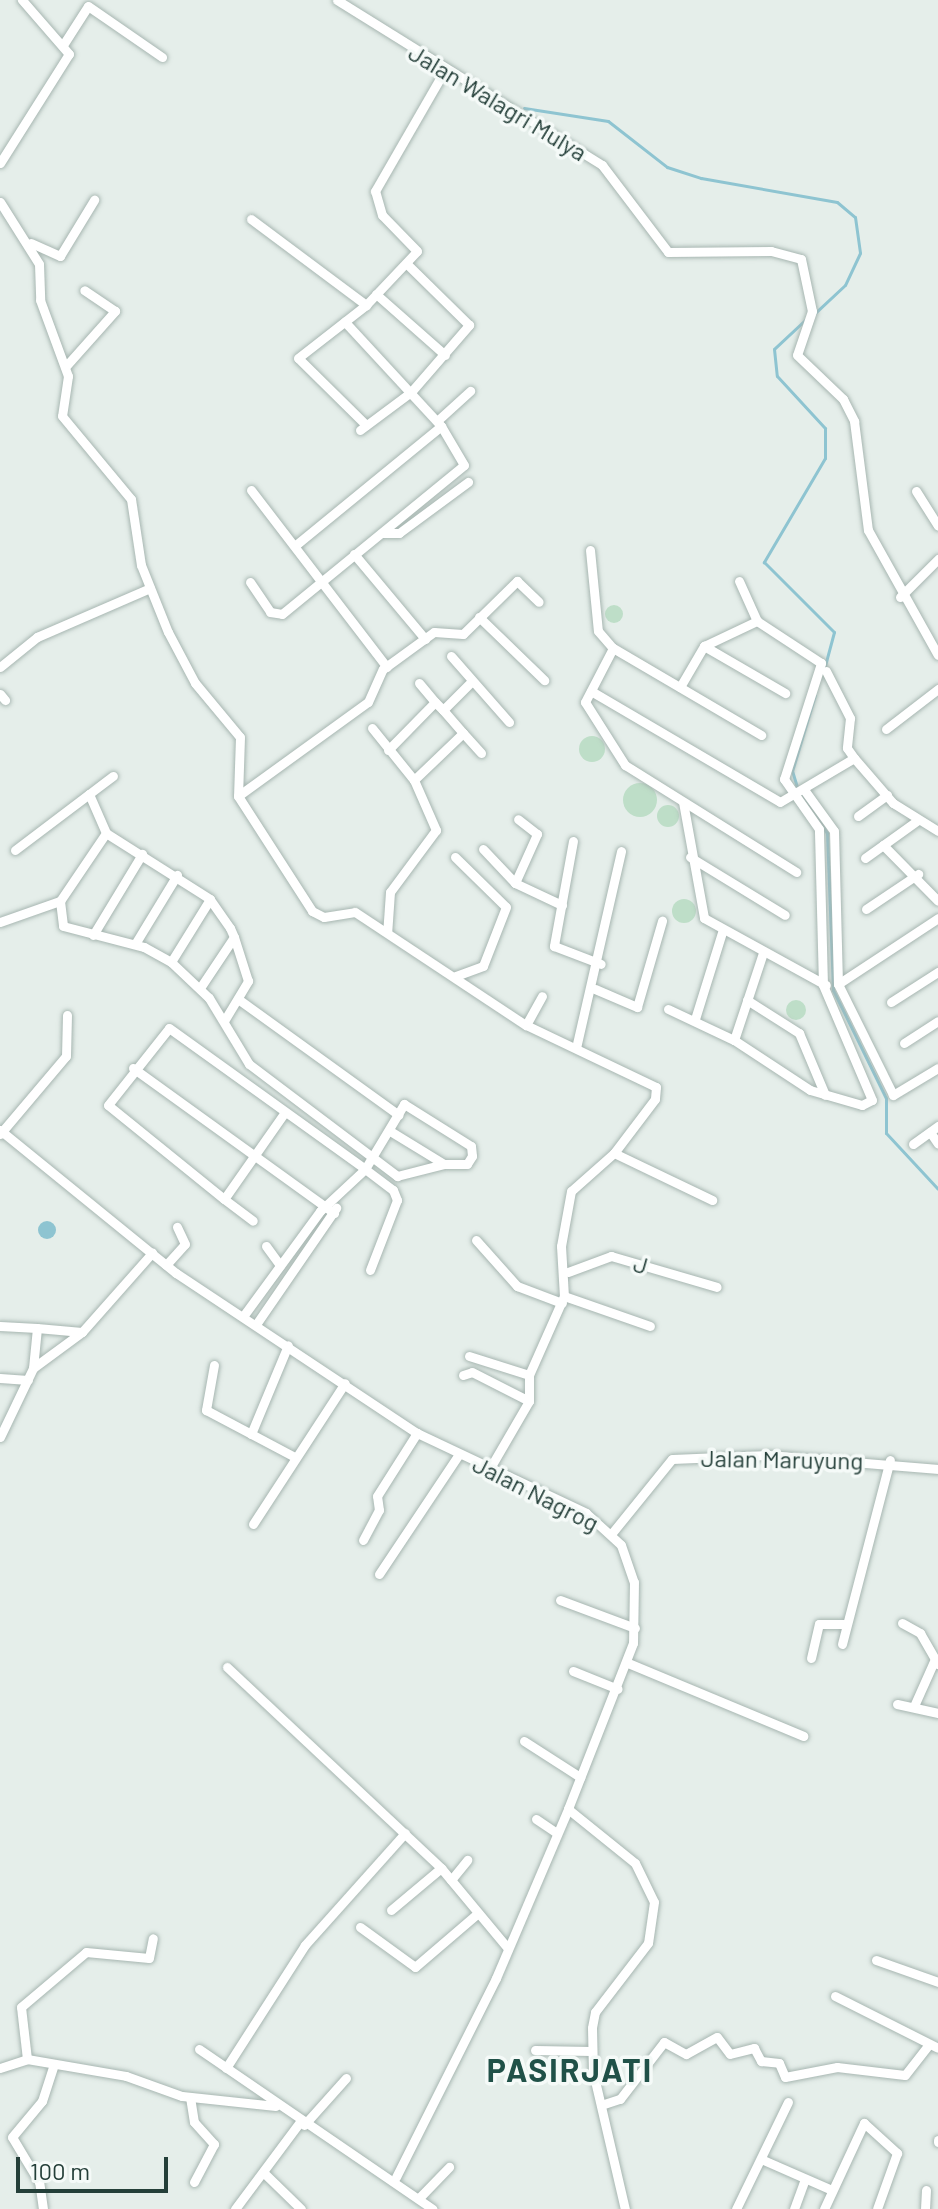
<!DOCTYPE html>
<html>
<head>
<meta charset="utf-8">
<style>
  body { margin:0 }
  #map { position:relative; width:938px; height:2209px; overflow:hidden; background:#e5eeea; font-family:Barlow,sans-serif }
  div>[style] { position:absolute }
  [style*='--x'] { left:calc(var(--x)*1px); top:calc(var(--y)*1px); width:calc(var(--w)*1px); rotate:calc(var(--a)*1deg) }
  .green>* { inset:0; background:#bedec8 }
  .round { border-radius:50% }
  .water>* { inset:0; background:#8ec4d1 }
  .stream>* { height:3px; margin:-1.5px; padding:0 1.5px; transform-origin:1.5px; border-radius:1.5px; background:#8ec4d1 }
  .roads { filter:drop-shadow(0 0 2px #a7b6b1) drop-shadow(0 0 2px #a7b6b1) }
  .minor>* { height:9px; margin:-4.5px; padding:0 4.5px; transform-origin:4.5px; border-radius:4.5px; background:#fff }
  span { translate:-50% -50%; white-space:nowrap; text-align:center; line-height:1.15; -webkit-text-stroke:7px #f5faf8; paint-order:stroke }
  .street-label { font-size:24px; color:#243f39 }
  .district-label { font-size:32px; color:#205148; font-weight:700; letter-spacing:2px }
  .scale { position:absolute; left:16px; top:2157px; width:152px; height:36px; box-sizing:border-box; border:4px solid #243f39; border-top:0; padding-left:10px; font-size:24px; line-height:28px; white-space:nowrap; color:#243f39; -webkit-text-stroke:6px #f5faf8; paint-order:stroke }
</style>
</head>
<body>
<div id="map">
  <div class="green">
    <i class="round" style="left:605px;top:605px;width:18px;height:18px"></i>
    <i class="round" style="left:579px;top:736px;width:26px;height:26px"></i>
    <i class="round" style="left:623px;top:783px;width:34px;height:34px"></i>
    <i class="round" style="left:657px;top:805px;width:22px;height:22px"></i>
    <i class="round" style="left:672px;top:899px;width:24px;height:24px"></i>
    <i class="round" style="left:786px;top:1000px;width:20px;height:20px"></i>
  </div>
  <div class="water">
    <i class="round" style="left:38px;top:1221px;width:18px;height:18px"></i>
  </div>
  <div class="stream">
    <i style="--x:524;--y:108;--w:85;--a:8.8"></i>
    <i style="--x:608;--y:121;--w:75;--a:37.9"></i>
    <i style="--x:667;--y:167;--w:36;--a:18"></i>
    <i style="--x:701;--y:178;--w:138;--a:10"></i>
    <i style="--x:837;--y:202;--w:23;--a:40"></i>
    <i style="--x:855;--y:217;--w:36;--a:82"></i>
    <i style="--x:860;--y:253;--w:35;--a:115"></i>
    <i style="--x:845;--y:285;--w:42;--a:136.9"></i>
    <i style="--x:805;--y:320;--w:42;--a:136.9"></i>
    <i style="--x:774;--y:349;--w:27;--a:84"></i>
    <i style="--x:777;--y:376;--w:71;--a:47.3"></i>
    <i style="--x:825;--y:428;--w:30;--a:90"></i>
    <i style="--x:825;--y:458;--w:121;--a:120.4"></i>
    <i style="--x:764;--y:562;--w:99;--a:45"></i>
    <i style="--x:834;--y:632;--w:38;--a:105"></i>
    <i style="--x:797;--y:787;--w:17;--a:-107"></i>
    <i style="--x:792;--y:771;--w:79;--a:-73.2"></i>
    <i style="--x:801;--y:794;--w:47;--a:56.3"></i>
    <i style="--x:827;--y:833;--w:157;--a:87.8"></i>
    <i style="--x:833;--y:990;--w:120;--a:63.9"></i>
    <i style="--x:886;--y:1098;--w:35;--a:90"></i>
    <i style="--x:886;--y:1133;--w:76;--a:47.1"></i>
  </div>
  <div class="roads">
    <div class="minor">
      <i style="--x:337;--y:0;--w:312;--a:31.9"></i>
      <i style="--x:602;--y:165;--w:109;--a:52.8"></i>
      <i style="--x:668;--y:252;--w:103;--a:-0.6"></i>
      <i style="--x:771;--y:251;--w:31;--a:15"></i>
      <i style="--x:801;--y:259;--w:53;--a:78.1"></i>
      <i style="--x:812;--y:311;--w:46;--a:108.8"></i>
      <i style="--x:797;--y:355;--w:64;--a:43.7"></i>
      <i style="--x:843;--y:399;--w:25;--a:63"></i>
      <i style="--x:854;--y:421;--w:110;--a:82.7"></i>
      <i style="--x:868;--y:530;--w:143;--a:60.8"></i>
      <i style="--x:63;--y:45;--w:46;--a:-57.3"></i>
      <i style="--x:88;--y:6;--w:90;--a:34.6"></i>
      <i style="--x:0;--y:163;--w:129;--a:-57.7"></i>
      <i style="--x:69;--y:54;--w:72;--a:-131"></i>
      <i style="--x:0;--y:202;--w:73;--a:57.8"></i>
      <i style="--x:39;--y:264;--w:36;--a:88"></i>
      <i style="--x:40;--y:300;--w:81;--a:69.8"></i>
      <i style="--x:68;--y:376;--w:40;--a:98.5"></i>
      <i style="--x:62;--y:416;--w:108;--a:50.3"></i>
      <i style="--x:131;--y:499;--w:67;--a:81.4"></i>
      <i style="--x:141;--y:565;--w:72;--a:68.1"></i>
      <i style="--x:168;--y:632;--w:58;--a:62.1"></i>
      <i style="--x:195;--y:683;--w:70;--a:50.2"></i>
      <i style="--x:240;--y:737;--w:59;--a:91.9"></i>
      <i style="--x:238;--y:796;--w:137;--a:57.2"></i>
      <i style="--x:312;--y:911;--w:13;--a:27"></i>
      <i style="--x:324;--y:917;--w:31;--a:-9"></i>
      <i style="--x:355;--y:912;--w:205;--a:33.5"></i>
      <i style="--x:526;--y:1025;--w:144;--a:25.5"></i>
      <i style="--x:656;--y:1087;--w:12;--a:95"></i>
      <i style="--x:655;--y:1099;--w:68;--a:127.2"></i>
      <i style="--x:614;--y:1153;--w:57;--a:138.5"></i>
      <i style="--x:571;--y:1191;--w:56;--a:100.3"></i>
      <i style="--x:561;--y:1246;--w:50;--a:86.6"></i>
      <i style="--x:564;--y:1296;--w:86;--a:113.9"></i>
      <i style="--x:529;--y:1375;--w:26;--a:90"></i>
      <i style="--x:529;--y:1401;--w:78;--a:120.2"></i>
      <i style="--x:251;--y:219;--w:144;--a:36.8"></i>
      <i style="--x:31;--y:243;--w:32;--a:24"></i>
      <i style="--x:60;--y:256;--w:66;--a:-58.7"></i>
      <i style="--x:376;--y:294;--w:92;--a:41.5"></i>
      <i style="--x:66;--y:366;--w:74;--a:-48.3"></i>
      <i style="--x:115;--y:311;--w:37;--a:-146"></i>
      <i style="--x:437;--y:421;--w:45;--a:-42.3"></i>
      <i style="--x:366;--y:425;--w:95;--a:-135.4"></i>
      <i style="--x:298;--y:358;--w:86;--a:-37.9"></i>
      <i style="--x:366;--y:305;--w:74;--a:-46.6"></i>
      <i style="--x:417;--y:251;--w:50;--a:-134.2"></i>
      <i style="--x:382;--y:215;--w:25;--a:-106"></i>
      <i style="--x:375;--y:191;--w:140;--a:-60"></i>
      <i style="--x:360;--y:430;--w:64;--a:-36.7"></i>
      <i style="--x:411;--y:392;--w:89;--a:-49.1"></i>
      <i style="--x:469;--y:325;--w:87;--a:-135.5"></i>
      <i style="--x:251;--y:490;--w:223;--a:52.5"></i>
      <i style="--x:916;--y:491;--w:41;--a:57.8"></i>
      <i style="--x:382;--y:533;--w:17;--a:0"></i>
      <i style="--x:399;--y:533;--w:86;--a:-36.5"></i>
      <i style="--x:297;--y:544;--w:186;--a:-39.3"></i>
      <i style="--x:590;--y:550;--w:81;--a:84.4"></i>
      <i style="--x:598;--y:631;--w:23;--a:49"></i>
      <i style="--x:613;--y:648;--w:172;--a:30.4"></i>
      <i style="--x:354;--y:554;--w:111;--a:50.1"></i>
      <i style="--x:739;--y:581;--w:44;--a:65.8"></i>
      <i style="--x:250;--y:582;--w:36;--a:56"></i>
      <i style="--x:270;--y:612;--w:12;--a:9"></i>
      <i style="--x:282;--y:614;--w:235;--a:-39.3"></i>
      <i style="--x:464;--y:465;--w:45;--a:-120.5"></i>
      <i style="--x:441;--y:426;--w:142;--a:-132.7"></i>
      <i style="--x:900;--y:597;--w:54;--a:-45"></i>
      <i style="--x:479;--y:617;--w:91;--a:44.1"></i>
      <i style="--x:704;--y:646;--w:94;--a:30.1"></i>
      <i style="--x:613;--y:648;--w:61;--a:117.4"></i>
      <i style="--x:585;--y:702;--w:75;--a:57.6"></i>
      <i style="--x:625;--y:765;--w:202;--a:32"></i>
      <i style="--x:451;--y:656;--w:88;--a:48.7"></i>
      <i style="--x:0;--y:667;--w:48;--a:-39"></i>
      <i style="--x:37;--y:637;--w:123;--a:-23.4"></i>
      <i style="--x:826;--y:671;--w:53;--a:62.9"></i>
      <i style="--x:850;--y:718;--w:30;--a:96"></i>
      <i style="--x:847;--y:748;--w:12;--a:55"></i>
      <i style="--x:854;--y:758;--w:60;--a:49.1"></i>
      <i style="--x:893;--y:803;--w:53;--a:31.9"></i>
      <i style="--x:419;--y:683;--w:25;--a:50"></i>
      <i style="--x:680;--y:687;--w:48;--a:-59.7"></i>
      <i style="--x:704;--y:646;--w:59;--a:-25.3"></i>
      <i style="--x:591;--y:691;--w:219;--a:30.4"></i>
      <i style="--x:780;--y:802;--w:86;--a:-30.7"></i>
      <i style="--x:0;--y:694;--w:8;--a:50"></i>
      <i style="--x:443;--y:710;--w:41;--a:-45"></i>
      <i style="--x:372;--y:728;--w:67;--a:51.1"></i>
      <i style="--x:414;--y:780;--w:55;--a:66.3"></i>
      <i style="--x:436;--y:830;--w:77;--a:126.6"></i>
      <i style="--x:390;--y:892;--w:39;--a:94"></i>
      <i style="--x:886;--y:729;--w:66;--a:-37.6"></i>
      <i style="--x:463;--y:733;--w:27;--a:48"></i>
      <i style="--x:388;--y:750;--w:67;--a:-45.6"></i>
      <i style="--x:435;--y:702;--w:11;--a:45"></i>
      <i style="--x:443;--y:710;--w:30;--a:49"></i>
      <i style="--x:463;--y:733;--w:68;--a:136.2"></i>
      <i style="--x:805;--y:791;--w:49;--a:54.1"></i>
      <i style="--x:834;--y:831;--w:153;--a:88.5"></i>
      <i style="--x:838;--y:984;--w:124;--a:63.6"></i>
      <i style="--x:893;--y:1095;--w:52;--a:-31"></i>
      <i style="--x:89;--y:794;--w:30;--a:-37"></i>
      <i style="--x:238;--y:796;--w:160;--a:-35.9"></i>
      <i style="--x:368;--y:702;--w:36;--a:-66"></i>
      <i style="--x:383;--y:669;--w:63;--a:-36"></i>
      <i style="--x:434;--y:632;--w:29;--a:4"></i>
      <i style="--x:463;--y:634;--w:76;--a:-44.5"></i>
      <i style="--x:517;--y:581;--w:30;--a:44"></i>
      <i style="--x:683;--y:802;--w:118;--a:79.7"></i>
      <i style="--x:704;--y:918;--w:139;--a:28.8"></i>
      <i style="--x:858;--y:816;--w:36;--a:-36"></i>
      <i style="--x:573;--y:841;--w:107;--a:100.3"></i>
      <i style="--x:554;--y:946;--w:50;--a:21"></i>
      <i style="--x:883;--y:845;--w:78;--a:45.5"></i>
      <i style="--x:483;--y:849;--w:47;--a:46.7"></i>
      <i style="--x:515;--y:883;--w:52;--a:25.1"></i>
      <i style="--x:15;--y:850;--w:93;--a:-37.1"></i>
      <i style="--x:89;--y:794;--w:43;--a:66.4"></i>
      <i style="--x:455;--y:857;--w:71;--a:44.4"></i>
      <i style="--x:506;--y:907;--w:63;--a:111.3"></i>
      <i style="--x:483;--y:966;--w:29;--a:160"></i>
      <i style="--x:690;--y:857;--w:111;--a:31.4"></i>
      <i style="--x:865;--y:858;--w:65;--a:-35.6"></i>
      <i style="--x:515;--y:883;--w:54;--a:-65.8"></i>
      <i style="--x:537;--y:834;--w:24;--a:-142"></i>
      <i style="--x:866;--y:909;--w:63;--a:-33.9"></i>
      <i style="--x:0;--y:922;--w:64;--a:-19.3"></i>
      <i style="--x:93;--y:935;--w:95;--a:-58.8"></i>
      <i style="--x:135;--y:944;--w:81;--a:-58.7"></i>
      <i style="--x:171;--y:962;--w:74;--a:-58.2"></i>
      <i style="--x:838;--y:984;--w:120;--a:-33.4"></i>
      <i style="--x:200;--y:988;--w:61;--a:-56.3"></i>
      <i style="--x:234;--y:937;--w:10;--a:-114"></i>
      <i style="--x:230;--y:928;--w:35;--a:-125"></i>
      <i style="--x:210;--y:899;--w:123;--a:-147.6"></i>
      <i style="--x:106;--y:833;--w:82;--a:124.1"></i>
      <i style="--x:60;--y:901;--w:25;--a:83"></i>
      <i style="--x:63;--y:926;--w:84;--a:14.5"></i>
      <i style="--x:144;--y:947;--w:31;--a:29"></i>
      <i style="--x:171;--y:962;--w:52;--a:43.5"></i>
      <i style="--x:209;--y:998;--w:77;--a:58.8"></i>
      <i style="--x:249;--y:1064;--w:186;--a:37.1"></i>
      <i style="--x:397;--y:1176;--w:49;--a:-14.3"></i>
      <i style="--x:595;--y:989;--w:46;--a:23.2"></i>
      <i style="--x:637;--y:1007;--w:90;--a:-73.8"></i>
      <i style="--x:238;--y:999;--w:198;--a:35.8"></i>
      <i style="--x:747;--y:1000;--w:62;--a:32.4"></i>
      <i style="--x:799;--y:1033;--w:67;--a:67.2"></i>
      <i style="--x:891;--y:1002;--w:56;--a:-32.6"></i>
      <i style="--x:668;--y:1009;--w:73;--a:25.2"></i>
      <i style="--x:734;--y:1040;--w:91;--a:33.3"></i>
      <i style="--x:810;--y:1090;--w:54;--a:16.1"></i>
      <i style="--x:862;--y:1105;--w:11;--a:-27"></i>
      <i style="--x:872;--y:1100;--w:125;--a:-113.1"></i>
      <i style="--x:823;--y:985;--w:156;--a:-91.5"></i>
      <i style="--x:819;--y:829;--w:61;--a:-125"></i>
      <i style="--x:784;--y:779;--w:122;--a:-72.3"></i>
      <i style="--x:821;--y:663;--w:77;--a:-146.7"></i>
      <i style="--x:695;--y:1019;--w:94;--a:-72.7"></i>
      <i style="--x:224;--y:1021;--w:47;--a:-59"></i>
      <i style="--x:248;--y:981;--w:46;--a:-107.7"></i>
      <i style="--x:526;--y:1025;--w:33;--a:-61"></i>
      <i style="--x:734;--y:1040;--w:92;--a:-71.6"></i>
      <i style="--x:904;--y:1043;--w:40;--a:-32.9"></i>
      <i style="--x:576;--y:1048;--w:202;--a:-77.1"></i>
      <i style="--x:133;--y:1068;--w:248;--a:35.8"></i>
      <i style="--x:285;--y:1112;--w:106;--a:125"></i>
      <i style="--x:224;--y:1199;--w:149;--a:-141"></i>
      <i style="--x:108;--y:1105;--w:98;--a:-51.6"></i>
      <i style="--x:169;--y:1028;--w:241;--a:35.7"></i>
      <i style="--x:365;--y:1169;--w:35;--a:37"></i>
      <i style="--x:393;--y:1190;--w:11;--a:68"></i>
      <i style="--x:397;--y:1200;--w:75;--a:111.1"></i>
      <i style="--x:0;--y:1130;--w:227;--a:39.1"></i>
      <i style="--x:176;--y:1273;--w:289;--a:33.6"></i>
      <i style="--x:417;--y:1433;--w:187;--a:25.3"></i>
      <i style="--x:586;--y:1513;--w:47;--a:42.4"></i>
      <i style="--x:621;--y:1545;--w:39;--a:71"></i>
      <i style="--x:634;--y:1582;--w:61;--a:90.9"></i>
      <i style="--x:633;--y:1643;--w:178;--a:111.4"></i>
      <i style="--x:568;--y:1809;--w:86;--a:38.9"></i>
      <i style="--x:635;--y:1863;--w:43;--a:64"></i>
      <i style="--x:654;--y:1902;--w:41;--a:98.3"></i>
      <i style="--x:648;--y:1943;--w:87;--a:127.5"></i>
      <i style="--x:595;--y:2012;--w:16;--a:101"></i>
      <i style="--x:592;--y:2028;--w:44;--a:88.7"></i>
      <i style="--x:593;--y:2072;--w:141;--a:76.9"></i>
      <i style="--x:930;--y:1132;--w:14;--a:56"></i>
      <i style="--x:0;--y:1134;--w:102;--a:-49.8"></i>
      <i style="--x:66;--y:1056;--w:41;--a:-88.6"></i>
      <i style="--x:913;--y:1144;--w:31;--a:-36"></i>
      <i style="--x:614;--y:1153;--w:109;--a:25.6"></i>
      <i style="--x:224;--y:1199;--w:36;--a:37"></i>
      <i style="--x:476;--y:1240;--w:62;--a:48.3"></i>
      <i style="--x:517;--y:1286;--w:48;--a:20.7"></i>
      <i style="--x:266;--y:1246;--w:24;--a:54"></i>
      <i style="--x:166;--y:1265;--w:28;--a:-48"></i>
      <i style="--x:185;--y:1244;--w:19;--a:-115"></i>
      <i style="--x:568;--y:1272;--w:46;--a:-20.4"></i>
      <i style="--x:611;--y:1256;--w:110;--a:16.3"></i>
      <i style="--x:564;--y:1296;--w:91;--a:19.2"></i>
      <i style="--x:244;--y:1315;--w:129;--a:-53.8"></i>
      <i style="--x:320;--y:1211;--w:62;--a:-43"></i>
      <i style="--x:365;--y:1169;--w:76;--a:-59"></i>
      <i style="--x:404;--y:1104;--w:79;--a:32.1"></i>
      <i style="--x:471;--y:1146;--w:10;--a:84"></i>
      <i style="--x:472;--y:1156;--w:9;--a:122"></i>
      <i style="--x:467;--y:1164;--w:23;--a:180"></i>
      <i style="--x:444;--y:1164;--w:63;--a:-148.6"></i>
      <i style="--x:257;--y:1323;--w:140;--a:-55.5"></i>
      <i style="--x:0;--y:1326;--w:37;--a:3"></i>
      <i style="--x:469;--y:1356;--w:63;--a:17.6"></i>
      <i style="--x:214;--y:1365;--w:46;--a:100.1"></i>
      <i style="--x:206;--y:1410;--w:98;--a:27.9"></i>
      <i style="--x:33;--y:1368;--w:40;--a:-84.3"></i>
      <i style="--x:37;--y:1328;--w:45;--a:5.1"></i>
      <i style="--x:463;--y:1375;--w:9;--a:-18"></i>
      <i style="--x:472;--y:1372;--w:64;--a:27"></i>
      <i style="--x:0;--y:1378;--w:28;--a:4"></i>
      <i style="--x:251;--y:1434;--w:96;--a:-67.4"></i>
      <i style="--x:0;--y:1437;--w:76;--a:-64.4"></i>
      <i style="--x:33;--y:1368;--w:61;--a:-36.3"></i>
      <i style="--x:82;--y:1332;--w:106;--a:-48.5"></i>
      <i style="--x:253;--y:1524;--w:168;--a:-56.9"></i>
      <i style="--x:612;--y:1533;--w:95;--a:-51"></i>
      <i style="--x:672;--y:1459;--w:96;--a:-2.4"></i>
      <i style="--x:768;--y:1455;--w:171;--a:4.7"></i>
      <i style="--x:363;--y:1540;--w:34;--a:-62"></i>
      <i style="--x:379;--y:1510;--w:14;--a:-98"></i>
      <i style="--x:377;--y:1496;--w:75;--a:-57.6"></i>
      <i style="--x:379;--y:1574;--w:144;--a:-56.3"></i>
      <i style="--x:560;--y:1600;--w:80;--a:20.5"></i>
      <i style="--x:902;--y:1623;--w:21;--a:29"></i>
      <i style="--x:920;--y:1633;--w:36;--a:60"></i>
      <i style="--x:842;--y:1644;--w:190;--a:-75.4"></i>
      <i style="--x:811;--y:1658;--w:35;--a:-77"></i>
      <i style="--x:819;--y:1624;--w:26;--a:0"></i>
      <i style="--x:628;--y:1663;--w:190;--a:22.6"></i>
      <i style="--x:227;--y:1667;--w:294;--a:43.2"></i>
      <i style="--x:441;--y:1868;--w:102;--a:50.2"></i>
      <i style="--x:573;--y:1671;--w:48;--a:21.8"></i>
      <i style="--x:897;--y:1704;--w:42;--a:12.4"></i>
      <i style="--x:914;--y:1706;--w:51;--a:-65.9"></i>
      <i style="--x:524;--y:1741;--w:67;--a:32.7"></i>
      <i style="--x:536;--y:1819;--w:23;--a:34"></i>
      <i style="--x:451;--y:1880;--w:26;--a:-51"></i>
      <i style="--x:391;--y:1910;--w:65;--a:-40"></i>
      <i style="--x:360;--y:1927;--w:68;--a:36"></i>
      <i style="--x:415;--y:1967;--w:83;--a:-40.6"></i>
      <i style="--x:876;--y:1960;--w:66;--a:19.5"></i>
      <i style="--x:835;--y:1996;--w:115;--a:26.8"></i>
      <i style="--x:199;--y:2049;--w:283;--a:34.4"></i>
      <i style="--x:535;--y:2050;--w:56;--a:1"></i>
      <i style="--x:27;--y:2059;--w:52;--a:-96.6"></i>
      <i style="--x:21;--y:2007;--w:85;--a:-40.2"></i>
      <i style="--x:86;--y:1952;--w:63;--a:5.4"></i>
      <i style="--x:149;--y:1958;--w:20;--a:-79"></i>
      <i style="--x:0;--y:2068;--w:28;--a:-18"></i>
      <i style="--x:27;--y:2059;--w:100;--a:9.7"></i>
      <i style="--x:126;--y:2076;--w:59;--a:19.7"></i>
      <i style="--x:182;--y:2096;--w:94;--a:6.1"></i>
      <i style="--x:226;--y:2068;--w:146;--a:-57.3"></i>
      <i style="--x:305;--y:1945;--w:150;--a:-48.2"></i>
      <i style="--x:190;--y:2097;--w:25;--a:81"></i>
      <i style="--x:194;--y:2122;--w:30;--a:48"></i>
      <i style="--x:214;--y:2144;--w:43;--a:117.8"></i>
      <i style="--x:601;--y:2105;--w:20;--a:-18"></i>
      <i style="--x:620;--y:2099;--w:72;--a:-52.3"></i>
      <i style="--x:664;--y:2042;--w:25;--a:29"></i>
      <i style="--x:686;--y:2054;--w:35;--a:-29"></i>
      <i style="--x:717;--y:2037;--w:21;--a:53"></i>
      <i style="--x:730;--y:2054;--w:25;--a:-14"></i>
      <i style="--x:754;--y:2048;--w:15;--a:62"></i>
      <i style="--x:761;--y:2061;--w:18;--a:6"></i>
      <i style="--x:779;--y:2063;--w:15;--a:67"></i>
      <i style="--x:785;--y:2077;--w:53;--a:-10.9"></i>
      <i style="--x:837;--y:2067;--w:68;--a:6.7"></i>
      <i style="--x:905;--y:2075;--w:39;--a:-52"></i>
      <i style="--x:304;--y:2125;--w:63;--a:-48.2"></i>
      <i style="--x:938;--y:2140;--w:2;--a:90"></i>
      <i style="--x:761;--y:2159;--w:77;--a:23.6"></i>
      <i style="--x:263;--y:2172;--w:53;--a:44.2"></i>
      <i style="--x:396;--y:2177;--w:223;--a:-63.3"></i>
      <i style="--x:496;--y:1978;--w:184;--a:-66.9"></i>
      <i style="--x:420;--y:2197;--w:42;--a:-46"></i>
      <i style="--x:43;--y:2209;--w:27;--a:-98"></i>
      <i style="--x:39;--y:2182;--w:52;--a:-121"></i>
      <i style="--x:12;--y:2137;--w:47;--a:-50.2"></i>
      <i style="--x:42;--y:2101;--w:36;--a:-72"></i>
      <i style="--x:235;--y:2209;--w:107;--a:-53.3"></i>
      <i style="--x:736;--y:2209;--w:119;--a:-64.1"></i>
      <i style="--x:794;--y:2209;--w:32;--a:-70"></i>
      <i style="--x:824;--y:2209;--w:95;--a:-65.1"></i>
      <i style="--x:864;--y:2123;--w:45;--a:42.3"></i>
      <i style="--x:897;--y:2153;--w:59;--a:109.7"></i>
      <i style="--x:925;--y:2209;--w:19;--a:-87"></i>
    </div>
  </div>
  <div class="street-label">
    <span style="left:498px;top:102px;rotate:31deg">Jalan Walagri Mulya</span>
    <span style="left:641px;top:1264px;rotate:16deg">J</span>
    <span style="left:782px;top:1459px;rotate:1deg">Jalan Maruyung</span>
    <span style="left:536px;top:1493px;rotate:27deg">Jalan Nagrog</span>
  </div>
  <div class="district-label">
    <span style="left:570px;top:2069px">PASIRJATI</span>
  </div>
  <div class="scale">100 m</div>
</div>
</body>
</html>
